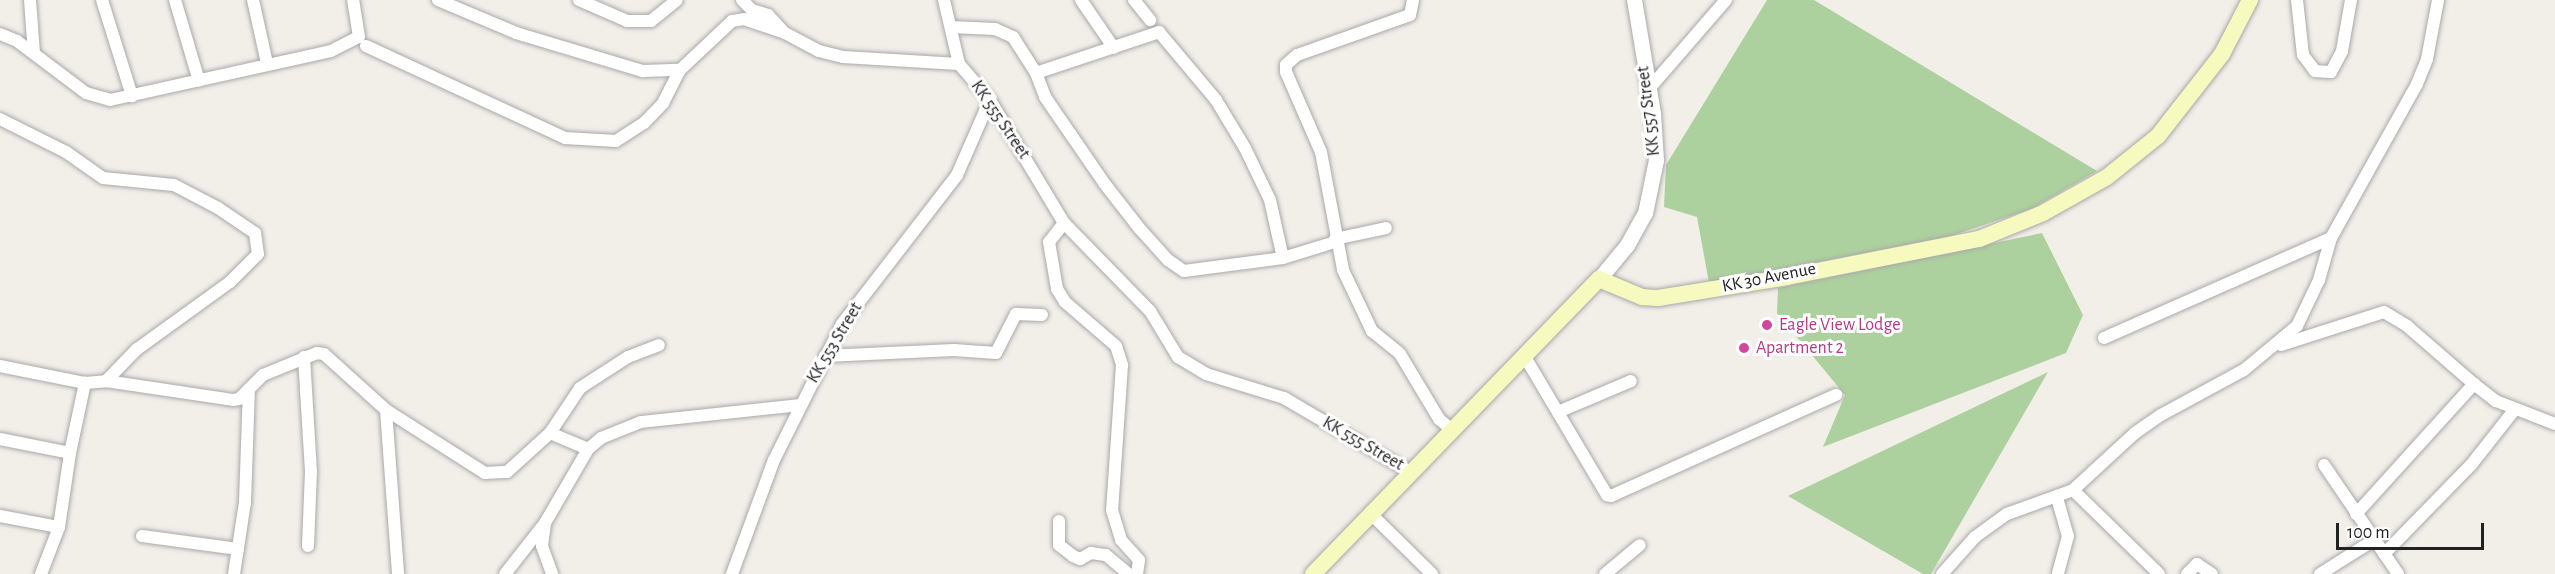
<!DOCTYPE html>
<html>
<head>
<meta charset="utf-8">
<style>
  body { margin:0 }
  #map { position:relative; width:2555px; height:574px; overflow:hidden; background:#f2efe9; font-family:"Alegreya Sans",sans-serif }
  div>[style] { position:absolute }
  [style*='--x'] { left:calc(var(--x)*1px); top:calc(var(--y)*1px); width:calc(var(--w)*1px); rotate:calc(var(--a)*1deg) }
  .forest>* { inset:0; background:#add19e }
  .roads { filter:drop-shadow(0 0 2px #a9a9a9) drop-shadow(0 0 2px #a9a9a9) }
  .minor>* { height:12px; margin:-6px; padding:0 6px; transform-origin:6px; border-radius:6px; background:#fff }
  .tertiary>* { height:15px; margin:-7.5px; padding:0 7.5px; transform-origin:7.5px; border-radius:7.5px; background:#fff }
  .secondary>* { height:16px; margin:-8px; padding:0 8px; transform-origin:8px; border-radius:8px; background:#f7fabf }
  .dots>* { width:16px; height:16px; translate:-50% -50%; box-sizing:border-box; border:3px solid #fff; border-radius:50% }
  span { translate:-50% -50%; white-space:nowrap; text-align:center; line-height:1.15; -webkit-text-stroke:6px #fff; paint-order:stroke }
  .street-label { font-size:18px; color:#222 }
  .hotel-label { font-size:18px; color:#b23c85 }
  .left { translate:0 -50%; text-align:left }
  .scale { position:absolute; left:2336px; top:523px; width:148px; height:27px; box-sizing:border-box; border:3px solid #222; border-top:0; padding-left:8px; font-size:18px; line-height:21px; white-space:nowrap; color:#222; -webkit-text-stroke:4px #fff; paint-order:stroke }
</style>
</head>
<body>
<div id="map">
  <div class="forest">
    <i style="clip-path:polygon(1767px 0,1814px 0,2097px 171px,2031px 209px,1948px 237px,1709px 283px,1697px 217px,1664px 207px,1666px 165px)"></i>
    <i style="clip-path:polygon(2042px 233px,2083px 315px,2066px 353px,1823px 447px,1845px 395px,1777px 313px,1778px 288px)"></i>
    <i style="clip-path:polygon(2048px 372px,1931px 574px,1923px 574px,1788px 496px)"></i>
  </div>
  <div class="roads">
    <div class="minor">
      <i style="--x:30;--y:0;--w:53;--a:85.7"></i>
      <i style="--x:102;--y:0;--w:101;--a:72.6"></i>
      <i style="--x:175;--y:0;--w:84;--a:73.5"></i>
      <i style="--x:253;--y:0;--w:65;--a:77.5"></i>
      <i style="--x:438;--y:0;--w:85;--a:22.9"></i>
      <i style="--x:516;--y:33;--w:133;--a:16.7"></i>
      <i style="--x:643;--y:71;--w:37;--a:-2"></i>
      <i style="--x:680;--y:70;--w:71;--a:-43.3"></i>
      <i style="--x:732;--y:21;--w:12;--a:-9"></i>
      <i style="--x:744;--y:19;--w:43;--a:18.9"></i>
      <i style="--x:785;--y:33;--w:38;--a:28"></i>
      <i style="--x:819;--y:51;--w:25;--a:14"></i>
      <i style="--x:843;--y:57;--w:116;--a:3.5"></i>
      <i style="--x:959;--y:64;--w:48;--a:49.3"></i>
      <i style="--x:990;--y:100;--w:144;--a:59"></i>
      <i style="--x:1064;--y:223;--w:123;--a:45.7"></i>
      <i style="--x:1150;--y:311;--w:54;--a:58.7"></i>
      <i style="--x:1178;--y:357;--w:33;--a:31"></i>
      <i style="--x:1206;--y:374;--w:82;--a:17.1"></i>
      <i style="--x:1284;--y:398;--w:146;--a:30.4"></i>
      <i style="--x:579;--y:0;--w:52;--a:23.6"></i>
      <i style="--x:627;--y:21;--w:24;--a:0"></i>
      <i style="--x:651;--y:21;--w:33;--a:-39"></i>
      <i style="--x:742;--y:0;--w:14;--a:45"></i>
      <i style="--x:752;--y:10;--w:17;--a:17"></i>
      <i style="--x:768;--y:15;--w:21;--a:47"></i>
      <i style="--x:944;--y:0;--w:66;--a:76.8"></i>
      <i style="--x:1081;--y:0;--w:58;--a:55.5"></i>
      <i style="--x:1134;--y:0;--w:26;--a:51"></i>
      <i style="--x:1413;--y:0;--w:15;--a:101"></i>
      <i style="--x:1410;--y:15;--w:120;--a:160.5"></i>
      <i style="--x:1297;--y:55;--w:15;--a:138"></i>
      <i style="--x:1286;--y:65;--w:7;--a:90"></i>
      <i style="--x:1286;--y:72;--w:87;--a:66.4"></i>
      <i style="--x:1321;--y:152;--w:120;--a:79.4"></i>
      <i style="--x:1343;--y:270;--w:68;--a:64.6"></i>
      <i style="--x:1372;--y:331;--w:36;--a:39"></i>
      <i style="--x:1400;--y:354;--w:76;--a:59"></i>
      <i style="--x:1439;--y:419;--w:16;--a:40"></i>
      <i style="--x:2297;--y:0;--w:55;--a:83.8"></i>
      <i style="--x:2303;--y:55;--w:20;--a:53"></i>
      <i style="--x:2315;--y:71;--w:16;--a:4"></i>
      <i style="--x:2331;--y:72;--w:24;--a:-62"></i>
      <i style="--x:2342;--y:51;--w:52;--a:-80"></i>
      <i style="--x:951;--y:27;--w:44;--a:2.6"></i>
      <i style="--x:995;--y:29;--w:20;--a:24"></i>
      <i style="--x:1013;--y:37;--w:43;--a:57.4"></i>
      <i style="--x:1036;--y:73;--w:26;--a:69"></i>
      <i style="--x:1045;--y:97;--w:104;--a:55.5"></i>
      <i style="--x:1104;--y:183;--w:58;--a:52"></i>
      <i style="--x:1140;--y:229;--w:42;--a:47.9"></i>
      <i style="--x:1168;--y:260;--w:19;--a:35"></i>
      <i style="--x:1184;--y:271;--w:100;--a:-7.5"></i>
      <i style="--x:1283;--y:258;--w:54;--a:-17.1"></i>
      <i style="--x:0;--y:34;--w:18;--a:22"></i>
      <i style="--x:17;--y:41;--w:86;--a:37"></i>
      <i style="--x:86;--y:93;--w:25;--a:16"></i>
      <i style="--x:110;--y:100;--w:226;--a:-12.5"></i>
      <i style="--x:331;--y:51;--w:31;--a:-27"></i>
      <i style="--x:359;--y:37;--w:37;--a:-99"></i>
      <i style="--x:366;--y:46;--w:219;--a:24.8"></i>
      <i style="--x:565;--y:138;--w:51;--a:3.4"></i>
      <i style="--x:616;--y:141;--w:33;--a:-33"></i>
      <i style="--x:644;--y:123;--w:28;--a:-46"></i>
      <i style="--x:663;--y:103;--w:37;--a:-63"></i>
      <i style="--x:1036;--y:73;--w:130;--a:-18.4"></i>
      <i style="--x:1159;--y:32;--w:89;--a:50"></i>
      <i style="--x:1216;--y:100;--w:56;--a:58.9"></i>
      <i style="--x:1245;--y:148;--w:58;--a:64.3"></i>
      <i style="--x:1270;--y:200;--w:59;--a:77.4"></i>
      <i style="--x:1648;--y:90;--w:119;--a:-49.1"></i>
      <i style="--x:0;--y:119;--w:74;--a:26.6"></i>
      <i style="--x:66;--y:152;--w:45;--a:35.1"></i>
      <i style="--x:103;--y:178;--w:71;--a:5.6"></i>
      <i style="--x:174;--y:185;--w:50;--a:27.6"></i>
      <i style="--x:218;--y:208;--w:45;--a:34"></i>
      <i style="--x:255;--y:233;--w:21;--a:82"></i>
      <i style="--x:258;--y:254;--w:40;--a:135"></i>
      <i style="--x:230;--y:282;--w:115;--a:144.2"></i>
      <i style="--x:137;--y:349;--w:45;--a:134.1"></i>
      <i style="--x:1064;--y:223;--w:24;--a:128"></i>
      <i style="--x:1049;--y:242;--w:48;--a:80.3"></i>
      <i style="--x:1057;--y:289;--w:15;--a:58"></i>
      <i style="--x:1065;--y:302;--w:67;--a:40.8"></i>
      <i style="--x:1116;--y:346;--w:20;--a:72"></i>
      <i style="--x:1122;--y:365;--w:145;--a:93.9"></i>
      <i style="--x:1112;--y:510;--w:31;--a:73"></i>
      <i style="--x:1121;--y:540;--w:27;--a:48"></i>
      <i style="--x:1139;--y:560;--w:14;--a:98"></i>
      <i style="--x:1335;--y:239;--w:52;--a:-12.2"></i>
      <i style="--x:2104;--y:338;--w:248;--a:-23.8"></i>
      <i style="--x:2281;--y:345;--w:108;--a:-17.8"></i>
      <i style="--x:2384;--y:312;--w:27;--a:31"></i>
      <i style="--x:2407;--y:326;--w:89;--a:40.9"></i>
      <i style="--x:825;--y:356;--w:129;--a:-2.7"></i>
      <i style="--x:954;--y:350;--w:42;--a:4.1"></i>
      <i style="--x:996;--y:353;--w:44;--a:-62.9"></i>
      <i style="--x:1016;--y:314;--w:26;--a:2"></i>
      <i style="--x:304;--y:357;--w:114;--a:86.5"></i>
      <i style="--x:311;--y:471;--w:75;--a:92.3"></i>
      <i style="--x:1525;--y:357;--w:161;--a:59.3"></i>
      <i style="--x:1607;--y:495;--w:4;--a:14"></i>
      <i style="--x:1611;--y:496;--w:247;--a:-24.2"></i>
      <i style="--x:0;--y:366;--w:87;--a:11.3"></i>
      <i style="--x:85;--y:383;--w:21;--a:-5"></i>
      <i style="--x:106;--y:381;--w:128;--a:8.5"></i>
      <i style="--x:233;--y:400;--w:6;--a:-9"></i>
      <i style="--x:239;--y:399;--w:34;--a:-45"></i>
      <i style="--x:263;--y:375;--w:58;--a:-22.2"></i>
      <i style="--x:317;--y:353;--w:7;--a:8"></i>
      <i style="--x:324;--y:354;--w:84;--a:42.1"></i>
      <i style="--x:386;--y:410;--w:117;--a:32.5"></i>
      <i style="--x:485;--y:473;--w:22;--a:-3"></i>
      <i style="--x:507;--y:472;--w:58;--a:-42.2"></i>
      <i style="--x:550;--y:433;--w:41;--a:22.8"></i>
      <i style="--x:386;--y:410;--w:164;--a:85.8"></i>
      <i style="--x:1558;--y:412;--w:79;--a:-23"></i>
      <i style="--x:550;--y:433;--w:54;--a:-56.3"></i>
      <i style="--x:580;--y:388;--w:57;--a:-32.9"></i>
      <i style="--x:628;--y:357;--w:33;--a:-21"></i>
      <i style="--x:0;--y:439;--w:71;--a:11.3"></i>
      <i style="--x:2324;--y:465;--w:132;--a:55.8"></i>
      <i style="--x:2073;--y:490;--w:120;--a:44.3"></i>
      <i style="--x:2057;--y:498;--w:40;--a:74"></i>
      <i style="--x:2068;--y:536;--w:39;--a:105"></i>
      <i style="--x:1370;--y:513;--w:87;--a:44.5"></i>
      <i style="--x:2356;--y:514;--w:176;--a:-47.8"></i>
      <i style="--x:2474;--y:384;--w:28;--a:38"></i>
      <i style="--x:2496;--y:401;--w:63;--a:21.3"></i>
      <i style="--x:0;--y:516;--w:60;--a:10.6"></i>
      <i style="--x:1059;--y:521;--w:24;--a:90"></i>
      <i style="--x:1059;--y:545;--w:18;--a:38"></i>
      <i style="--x:1073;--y:556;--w:8;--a:23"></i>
      <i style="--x:1080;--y:559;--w:13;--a:-29"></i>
      <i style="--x:1091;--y:553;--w:15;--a:8"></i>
      <i style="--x:1106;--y:555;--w:30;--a:40"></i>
      <i style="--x:545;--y:524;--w:22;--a:98"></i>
      <i style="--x:542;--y:546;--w:30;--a:70"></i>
      <i style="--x:142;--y:536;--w:97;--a:7.7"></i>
      <i style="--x:2384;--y:554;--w:124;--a:-45.7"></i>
      <i style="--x:2471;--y:465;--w:71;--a:-51.8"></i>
      <i style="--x:41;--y:574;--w:50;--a:-69"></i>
      <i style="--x:59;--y:527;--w:75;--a:-81.5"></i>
      <i style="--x:70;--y:453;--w:72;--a:-77.9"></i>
      <i style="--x:234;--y:574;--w:73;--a:-81.3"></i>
      <i style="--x:245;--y:502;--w:113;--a:-88"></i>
      <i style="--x:505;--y:574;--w:65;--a:-51.9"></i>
      <i style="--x:545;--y:523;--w:86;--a:-59.8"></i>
      <i style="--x:588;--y:449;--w:17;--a:-40"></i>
      <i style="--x:601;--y:438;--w:43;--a:-21.8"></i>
      <i style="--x:641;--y:422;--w:159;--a:-6.1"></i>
      <i style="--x:732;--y:574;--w:121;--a:-69.8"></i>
      <i style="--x:774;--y:460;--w:152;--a:-63.4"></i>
      <i style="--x:842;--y:324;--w:188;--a:-52.3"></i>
      <i style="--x:957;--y:175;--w:82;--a:-66.3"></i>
      <i style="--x:1605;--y:574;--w:45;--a:-39.6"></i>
      <i style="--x:1942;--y:574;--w:50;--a:-48.3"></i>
      <i style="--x:1975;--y:537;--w:39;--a:-36"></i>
      <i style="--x:2007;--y:514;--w:70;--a:-20"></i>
      <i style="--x:2073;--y:490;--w:84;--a:-42.6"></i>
      <i style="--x:2135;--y:433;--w:32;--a:-35"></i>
      <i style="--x:2161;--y:415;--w:94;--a:-28.5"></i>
      <i style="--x:2244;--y:370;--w:69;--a:-39.7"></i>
      <i style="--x:2297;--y:326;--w:51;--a:-64.4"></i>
      <i style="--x:2319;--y:280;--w:44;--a:-74.1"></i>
      <i style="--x:2331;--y:238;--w:176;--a:-60.8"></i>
      <i style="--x:2417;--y:84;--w:27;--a:-68"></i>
      <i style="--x:2427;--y:59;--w:60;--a:-79.4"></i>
      <i style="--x:2187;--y:574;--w:14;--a:-45"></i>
      <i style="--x:2197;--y:564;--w:18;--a:34"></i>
      <i style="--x:2320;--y:574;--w:64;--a:-32.2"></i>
    </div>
    <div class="tertiary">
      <i style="--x:1599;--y:279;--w:44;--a:-50.5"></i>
      <i style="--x:1627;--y:245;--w:37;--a:-61"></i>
      <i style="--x:1645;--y:213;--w:54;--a:-78.3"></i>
      <i style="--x:1656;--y:160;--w:47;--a:-93.7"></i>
      <i style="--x:1653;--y:113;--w:115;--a:-99.5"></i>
    </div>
    <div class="secondary">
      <i style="--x:1313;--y:574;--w:411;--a:-45.9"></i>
      <i style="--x:1599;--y:279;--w:47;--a:22.7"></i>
      <i style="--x:1642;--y:297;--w:16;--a:4"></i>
      <i style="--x:1658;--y:298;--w:131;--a:-9.2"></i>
      <i style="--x:1787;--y:277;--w:196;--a:-11.2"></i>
      <i style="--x:1979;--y:239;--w:69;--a:-22.1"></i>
      <i style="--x:2043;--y:213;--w:73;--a:-29.4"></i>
      <i style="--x:2107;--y:177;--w:65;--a:-38.8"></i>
      <i style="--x:2158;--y:136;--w:104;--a:-52"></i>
      <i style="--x:2222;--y:54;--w:61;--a:-62.6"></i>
    </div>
  </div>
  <div class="dots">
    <i style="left:1767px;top:325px;background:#d1479c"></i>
    <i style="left:1744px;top:348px;background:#d1479c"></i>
  </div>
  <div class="street-label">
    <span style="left:1649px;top:111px;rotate:-97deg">KK 557 Street</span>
    <span style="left:1000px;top:120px;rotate:56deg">KK 555 Street</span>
    <span style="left:1769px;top:278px;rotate:-11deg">KK 30 Avenue</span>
    <span style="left:835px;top:343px;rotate:-59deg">KK 553 Street</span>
    <span style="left:1363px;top:444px;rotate:30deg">KK 555 Street</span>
  </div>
  <div class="hotel-label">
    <span class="left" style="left:1779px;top:325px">Eagle View Lodge</span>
    <span class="left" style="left:1756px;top:348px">Apartment 2</span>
  </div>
  <div class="scale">100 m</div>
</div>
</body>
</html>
